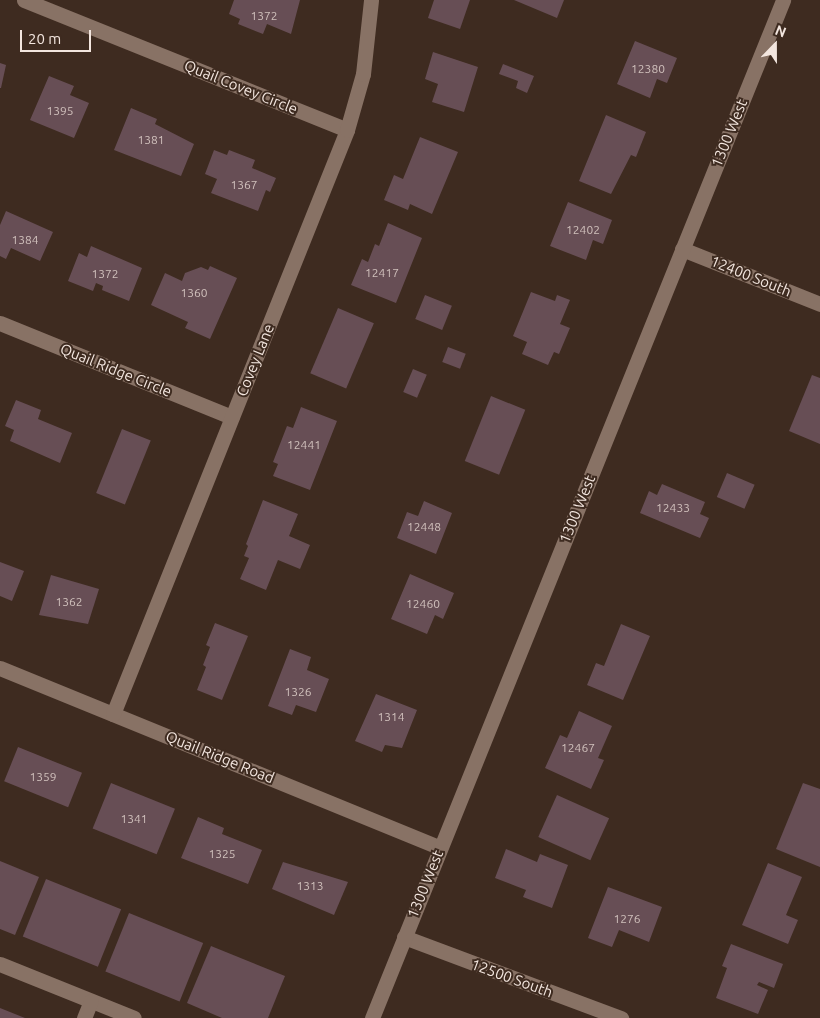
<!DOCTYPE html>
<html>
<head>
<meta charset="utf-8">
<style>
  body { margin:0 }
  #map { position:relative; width:820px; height:1018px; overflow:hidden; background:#3e2b20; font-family:Ubuntu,sans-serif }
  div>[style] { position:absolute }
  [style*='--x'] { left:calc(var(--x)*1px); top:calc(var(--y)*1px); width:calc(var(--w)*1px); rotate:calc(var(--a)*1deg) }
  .building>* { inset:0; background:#674e55; transform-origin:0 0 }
  .street>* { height:15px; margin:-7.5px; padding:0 7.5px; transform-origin:7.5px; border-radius:7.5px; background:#887265 }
  .secondary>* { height:15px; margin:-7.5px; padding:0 7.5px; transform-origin:7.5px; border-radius:7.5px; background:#887265 }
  span { translate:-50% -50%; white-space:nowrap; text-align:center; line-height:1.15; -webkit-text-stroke:4px #3e2b20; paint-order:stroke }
  .number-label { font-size:12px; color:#d0c0bc }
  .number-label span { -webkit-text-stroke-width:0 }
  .street-label { font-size:15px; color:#f3e6df }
  .north { position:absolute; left:750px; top:20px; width:50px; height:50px; -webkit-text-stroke:4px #3e2b20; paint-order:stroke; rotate:22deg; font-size:14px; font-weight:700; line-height:20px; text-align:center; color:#f3e6df }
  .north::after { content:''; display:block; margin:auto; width:18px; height:22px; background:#f3e6df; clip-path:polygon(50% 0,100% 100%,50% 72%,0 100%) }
  .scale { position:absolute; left:20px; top:30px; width:71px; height:22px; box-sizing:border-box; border:2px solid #f3e6df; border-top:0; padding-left:6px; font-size:15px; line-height:18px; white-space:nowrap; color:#f3e6df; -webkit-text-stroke:4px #3e2b20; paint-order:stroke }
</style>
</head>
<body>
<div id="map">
  <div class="building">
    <i style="clip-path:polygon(234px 0,300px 0,291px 34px,267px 24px,263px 34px,238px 24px,240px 19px,229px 14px)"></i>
    <i style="clip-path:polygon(434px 0,470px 0,460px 29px,428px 18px)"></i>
    <i style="clip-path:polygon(514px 0,564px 0,557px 18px)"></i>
    <i style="clip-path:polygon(635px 41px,677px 58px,667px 83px,657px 79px,650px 98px,617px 84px)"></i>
    <i style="clip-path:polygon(433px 52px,478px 67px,464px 112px,432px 102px,438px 84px,425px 79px)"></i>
    <i style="clip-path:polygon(0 63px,6px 65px,1px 88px,0 88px)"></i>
    <i style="clip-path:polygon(503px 64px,534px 76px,527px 93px,516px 88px,518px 81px,499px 74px)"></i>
    <i style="clip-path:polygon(49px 76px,74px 86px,70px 95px,89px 103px,74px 138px,30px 120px)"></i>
    <i style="clip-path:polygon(131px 108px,157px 119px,155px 124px,194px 144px,181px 176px,114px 150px)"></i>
    <i style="clip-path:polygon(606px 115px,646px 132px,636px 157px,631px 155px,611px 194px,579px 181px)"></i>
    <i style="clip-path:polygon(420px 137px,458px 152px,432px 214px,410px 204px,408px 210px,384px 200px,394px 175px,403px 179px)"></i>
    <i style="clip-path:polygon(214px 150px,227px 155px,229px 150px,255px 160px,252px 168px,276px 178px,270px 192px,266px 190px,258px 211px,211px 193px,217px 179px,205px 174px)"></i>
    <i style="clip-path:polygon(568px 202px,612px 220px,603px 244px,593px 240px,586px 260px,550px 246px)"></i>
    <i style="clip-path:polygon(6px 211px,53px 232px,40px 261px,11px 248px,6px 259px,0 256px,0 225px)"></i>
    <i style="clip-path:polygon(388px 223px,422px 238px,396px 303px,351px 285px,362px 259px,368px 262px,375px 244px,379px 246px)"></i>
    <i style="clip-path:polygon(91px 246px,142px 268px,129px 301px,102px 290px,103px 286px,96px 283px,93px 291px,68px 281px,79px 253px,87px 257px)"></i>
    <i style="clip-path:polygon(210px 266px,237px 278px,210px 339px,185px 328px,188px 322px,151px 305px,165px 273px,182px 281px,185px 273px,201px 267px,208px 270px)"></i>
    <i style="clip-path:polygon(531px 292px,555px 301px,557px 295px,570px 300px,560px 324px,570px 328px,559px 354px,554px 352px,548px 365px,522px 354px,527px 342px,513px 336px)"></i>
    <i style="left:425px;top:295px;width:29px;height:26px;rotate:22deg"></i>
    <i style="left:338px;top:308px;width:39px;height:71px;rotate:23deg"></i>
    <i style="left:448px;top:347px;width:19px;height:16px;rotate:21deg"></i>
    <i style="left:413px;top:369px;width:15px;height:25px;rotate:23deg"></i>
    <i style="clip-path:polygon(812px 375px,820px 378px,820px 444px,789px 431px)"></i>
    <i style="left:491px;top:396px;width:37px;height:70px;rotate:22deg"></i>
    <i style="clip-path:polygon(16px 400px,41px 410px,38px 419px,72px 433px,60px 463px,10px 441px,14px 430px,5px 426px)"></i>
    <i style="clip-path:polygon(301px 407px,337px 421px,310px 490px,273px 476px,278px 464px,273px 462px,287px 426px,293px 428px)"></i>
    <i style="left:122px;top:429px;width:31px;height:69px;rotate:22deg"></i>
    <i style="left:727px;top:473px;width:30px;height:26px;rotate:23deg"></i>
    <i style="clip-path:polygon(662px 484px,705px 502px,700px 514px,709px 518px,700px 538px,640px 513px,649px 491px,657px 495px)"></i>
    <i style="clip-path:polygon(263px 500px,298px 514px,289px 536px,310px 545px,300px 569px,278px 560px,266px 590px,240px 579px,249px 558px,244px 556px,248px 546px,246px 544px)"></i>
    <i style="clip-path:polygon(424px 501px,452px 513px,436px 554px,397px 538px,407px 512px,418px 516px)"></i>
    <i style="clip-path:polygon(0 562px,24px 571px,12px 601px,0 596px)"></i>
    <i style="clip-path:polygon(410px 574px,454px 593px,443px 619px,435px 615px,427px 634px,391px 619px)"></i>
    <i style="clip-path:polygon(51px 575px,99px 589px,88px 624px,39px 615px)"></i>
    <i style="clip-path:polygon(215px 623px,248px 636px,222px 700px,197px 690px,206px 667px,203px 665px,210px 647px,206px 645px)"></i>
    <i style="clip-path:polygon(621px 624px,650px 636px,623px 700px,587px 685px,596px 663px,604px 666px)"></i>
    <i style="clip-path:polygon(290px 649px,311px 657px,307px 670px,329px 679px,316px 712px,296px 705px,292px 715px,268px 706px)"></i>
    <i style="clip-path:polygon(376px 694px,417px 710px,402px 748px,385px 745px,382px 752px,355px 741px)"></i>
    <i style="clip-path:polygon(579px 711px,612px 726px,598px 758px,604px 760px,591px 789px,545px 768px,560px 735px,567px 738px)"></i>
    <i style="left:18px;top:747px;width:69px;height:37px;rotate:22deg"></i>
    <i style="left:111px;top:783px;width:69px;height:49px;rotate:22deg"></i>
    <i style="clip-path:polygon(803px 783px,820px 789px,820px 867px,776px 849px)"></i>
    <i style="left:557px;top:795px;width:57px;height:46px;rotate:24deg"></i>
    <i style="clip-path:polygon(198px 817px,224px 828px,222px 834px,262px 850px,248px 884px,181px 858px)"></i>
    <i style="clip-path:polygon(506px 849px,537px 862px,540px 854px,568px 865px,552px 908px,523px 897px,526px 890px,495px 878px)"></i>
    <i style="clip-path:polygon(0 861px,39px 877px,15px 935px,0 929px)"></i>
    <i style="clip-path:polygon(283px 862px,348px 882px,334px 915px,272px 889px)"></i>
    <i style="clip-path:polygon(768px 863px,802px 877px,786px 915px,798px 920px,788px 944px,742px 925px)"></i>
    <i style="left:46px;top:879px;width:81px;height:62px;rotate:22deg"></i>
    <i style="clip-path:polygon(608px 887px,662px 907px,649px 942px,619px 930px,612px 947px,588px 938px)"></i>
    <i style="left:129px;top:913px;width:80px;height:63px;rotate:22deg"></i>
    <i style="clip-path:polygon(731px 944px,783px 964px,774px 988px,759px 982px,757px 985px,768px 990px,758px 1014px,716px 998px,727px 968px,722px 966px)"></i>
    <i style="clip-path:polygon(211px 946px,285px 976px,268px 1018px,222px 1018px,187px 1003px)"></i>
    <i style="clip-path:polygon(0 1008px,25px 1018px,0 1018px)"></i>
  </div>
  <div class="street">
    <i style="--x:24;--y:0;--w:348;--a:21.9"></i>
    <i style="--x:682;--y:249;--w:149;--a:21.7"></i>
    <i style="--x:0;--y:323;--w:250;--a:22.1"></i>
    <i style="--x:0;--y:668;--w:474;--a:22.2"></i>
    <i style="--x:113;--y:714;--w:629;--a:-68.16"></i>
    <i style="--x:347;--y:130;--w:58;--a:-74.1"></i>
    <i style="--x:363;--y:74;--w:74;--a:-83.8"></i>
    <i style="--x:404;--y:937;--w:232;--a:20.5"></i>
    <i style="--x:0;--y:964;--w:144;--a:21.9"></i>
    <i style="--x:84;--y:1018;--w:18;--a:-68"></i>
  </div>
  <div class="secondary">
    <i style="--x:372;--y:1018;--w:1098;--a:-68.01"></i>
  </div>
  <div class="number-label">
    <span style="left:264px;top:16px">1372</span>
    <span style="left:648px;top:69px">12380</span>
    <span style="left:60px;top:111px">1395</span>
    <span style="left:151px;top:140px">1381</span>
    <span style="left:244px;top:185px">1367</span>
    <span style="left:583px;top:230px">12402</span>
    <span style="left:25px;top:240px">1384</span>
    <span style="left:382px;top:273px">12417</span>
    <span style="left:105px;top:274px">1372</span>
    <span style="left:194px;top:293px">1360</span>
    <span style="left:304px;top:445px">12441</span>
    <span style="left:673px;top:508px">12433</span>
    <span style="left:424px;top:527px">12448</span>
    <span style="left:69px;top:602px">1362</span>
    <span style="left:423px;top:604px">12460</span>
    <span style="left:298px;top:692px">1326</span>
    <span style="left:391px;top:717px">1314</span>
    <span style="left:578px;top:748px">12467</span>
    <span style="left:43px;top:777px">1359</span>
    <span style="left:134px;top:819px">1341</span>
    <span style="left:222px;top:854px">1325</span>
    <span style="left:310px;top:886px">1313</span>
    <span style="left:627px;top:919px">1276</span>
  </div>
  <div class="street-label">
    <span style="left:241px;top:87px;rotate:22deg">Quail Covey Circle</span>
    <span style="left:729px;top:133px;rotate:-68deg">1300 West</span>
    <span style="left:751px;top:276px;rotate:22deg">12400 South</span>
    <span style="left:255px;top:360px;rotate:-68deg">Covey Lane</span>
    <span style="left:116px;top:370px;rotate:22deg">Quail Ridge Circle</span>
    <span style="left:577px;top:509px;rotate:-68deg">1300 West</span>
    <span style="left:220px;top:757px;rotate:22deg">Quail Ridge Road</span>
    <span style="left:425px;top:884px;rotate:-68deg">1300 West</span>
    <span style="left:512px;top:978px;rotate:20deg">12500 South</span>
  </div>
  <div class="north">N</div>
  <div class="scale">20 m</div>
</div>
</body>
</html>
